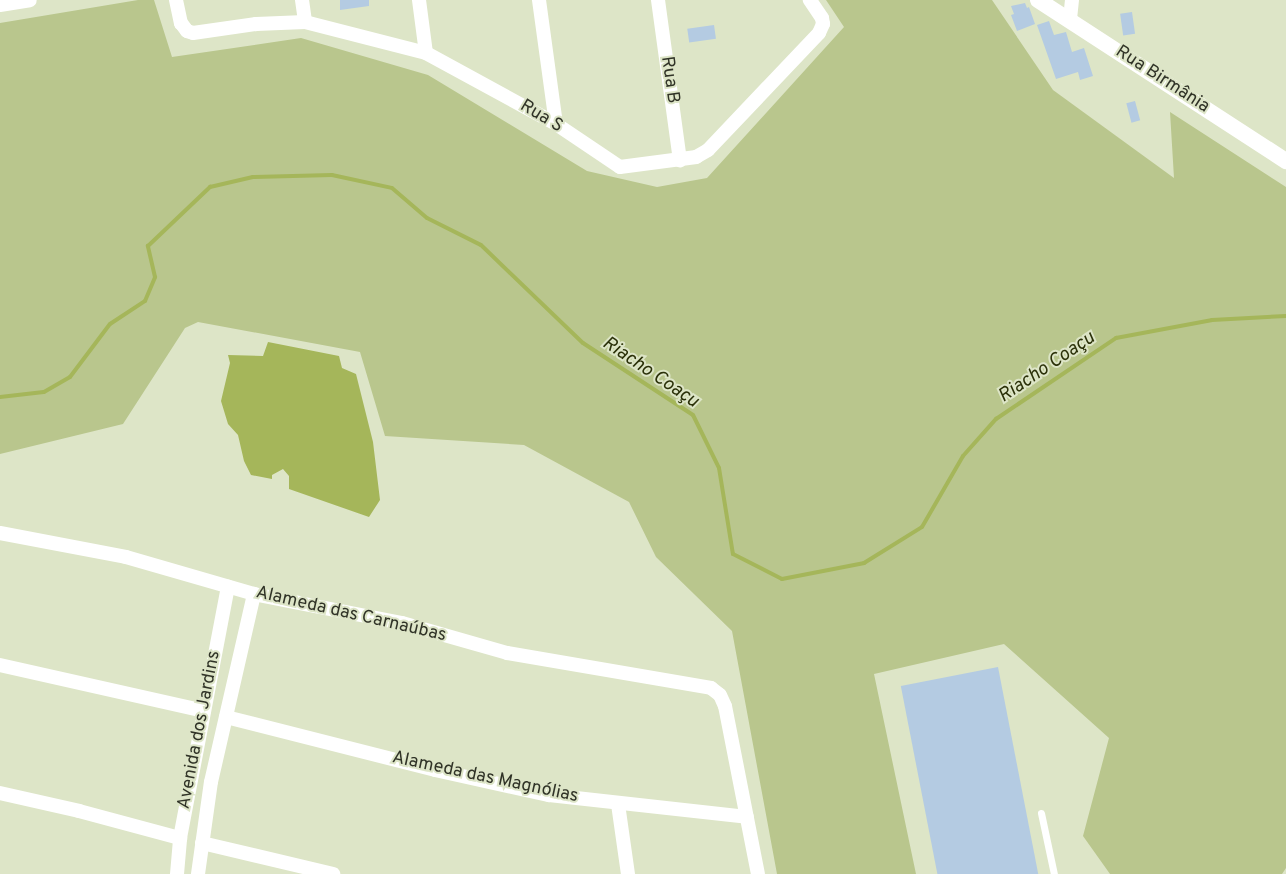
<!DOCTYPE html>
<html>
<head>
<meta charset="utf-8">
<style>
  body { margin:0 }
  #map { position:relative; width:1286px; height:874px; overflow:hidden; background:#dde5c7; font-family:Overpass,sans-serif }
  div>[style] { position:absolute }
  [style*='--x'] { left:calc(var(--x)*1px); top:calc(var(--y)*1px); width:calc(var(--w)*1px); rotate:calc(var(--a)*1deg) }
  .green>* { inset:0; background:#b9c68d }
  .water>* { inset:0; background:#a5b65a }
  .stream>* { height:4px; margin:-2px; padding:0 2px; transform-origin:2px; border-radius:2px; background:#a5b65a }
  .building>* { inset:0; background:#b4cbe2; transform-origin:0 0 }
  .service>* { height:7px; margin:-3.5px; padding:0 3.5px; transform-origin:3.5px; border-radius:3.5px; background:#fff }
  .minor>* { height:14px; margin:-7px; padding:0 7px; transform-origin:7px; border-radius:7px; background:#fff }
  .tertiary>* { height:16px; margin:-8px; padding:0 8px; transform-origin:8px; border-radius:8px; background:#fff }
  span { translate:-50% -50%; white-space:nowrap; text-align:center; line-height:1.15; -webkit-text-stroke:4px #dde5c7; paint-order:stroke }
  .street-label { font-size:18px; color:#303327 }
  .water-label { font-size:19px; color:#2b3109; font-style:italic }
</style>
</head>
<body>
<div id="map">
  <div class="green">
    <i style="clip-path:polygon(138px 0,154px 0,172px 57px,301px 38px,428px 75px,587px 171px,657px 187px,707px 178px,844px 27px,826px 0,992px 0,1053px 90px,1174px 178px,1170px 112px,1286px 187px,1286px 868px,1282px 874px,1110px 874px,1083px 836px,1109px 738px,1004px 644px,874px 674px,916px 874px,777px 874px,732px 631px,656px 557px,629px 502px,524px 445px,385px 436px,360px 352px,198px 322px,185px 328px,123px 424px,0 454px,0 23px)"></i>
  </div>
  <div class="water">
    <i style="clip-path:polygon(268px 342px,339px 356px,342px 368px,356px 374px,373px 442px,380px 500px,369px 517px,289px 489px,289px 476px,283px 469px,272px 475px,272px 479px,251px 475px,244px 461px,238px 435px,228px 424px,221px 401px,230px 363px,228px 355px,263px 356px)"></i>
  </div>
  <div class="stream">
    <i style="--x:0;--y:397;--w:44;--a:-6.5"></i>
    <i style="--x:44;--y:392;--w:30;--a:-30"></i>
    <i style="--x:70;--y:377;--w:66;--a:-53"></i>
    <i style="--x:110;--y:324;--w:42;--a:-33.3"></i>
    <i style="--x:145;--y:301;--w:26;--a:-67"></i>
    <i style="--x:155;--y:277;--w:32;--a:-103"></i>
    <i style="--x:148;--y:246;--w:86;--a:-43.6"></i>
    <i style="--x:210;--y:187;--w:44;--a:-13.1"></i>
    <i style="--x:253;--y:177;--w:79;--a:-1.5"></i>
    <i style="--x:332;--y:175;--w:61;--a:12.2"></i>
    <i style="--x:392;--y:188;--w:46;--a:40.6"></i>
    <i style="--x:427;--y:218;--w:60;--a:26.6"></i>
    <i style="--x:481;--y:245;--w:141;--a:43.9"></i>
    <i style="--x:583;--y:343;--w:131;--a:33.2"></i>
    <i style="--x:693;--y:415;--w:59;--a:63.9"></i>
    <i style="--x:719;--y:468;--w:87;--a:80.8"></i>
    <i style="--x:733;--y:554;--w:55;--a:27"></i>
    <i style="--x:782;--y:579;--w:84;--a:-11"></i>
    <i style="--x:864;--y:563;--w:68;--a:-31.8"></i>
    <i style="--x:922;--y:527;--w:82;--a:-60"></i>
    <i style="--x:963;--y:456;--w:50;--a:-48.3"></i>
    <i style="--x:996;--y:419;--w:145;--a:-34"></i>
    <i style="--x:1116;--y:338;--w:98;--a:-10.6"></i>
    <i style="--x:1212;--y:320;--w:74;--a:-3.1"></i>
  </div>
  <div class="building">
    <i style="clip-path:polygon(340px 0,369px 0,369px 6px,340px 10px)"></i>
    <i style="clip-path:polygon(1025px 3px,1027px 8px,1029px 7px,1035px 24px,1017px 31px,1011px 15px,1014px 14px,1011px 6px)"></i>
    <i style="left:1132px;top:12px;width:22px;height:12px;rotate:82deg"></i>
    <i style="clip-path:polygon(1049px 21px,1054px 35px,1066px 32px,1072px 52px,1084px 48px,1093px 76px,1080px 80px,1078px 72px,1056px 79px,1037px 25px)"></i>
    <i style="left:714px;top:25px;width:14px;height:27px;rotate:82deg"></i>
    <i style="left:1135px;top:101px;width:20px;height:9px;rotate:75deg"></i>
    <i style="left:998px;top:667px;width:211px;height:99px;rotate:79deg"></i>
  </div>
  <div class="service">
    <i style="--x:1041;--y:813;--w:62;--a:78"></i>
  </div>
  <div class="minor">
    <i style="--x:176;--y:0;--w:24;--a:78"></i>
    <i style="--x:181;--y:23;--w:10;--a:53"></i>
    <i style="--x:187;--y:31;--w:6;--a:18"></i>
    <i style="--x:193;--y:33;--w:64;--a:-8.1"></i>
    <i style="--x:256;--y:24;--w:49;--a:-2.3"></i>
    <i style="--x:305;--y:22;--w:125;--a:14.4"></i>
    <i style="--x:426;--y:53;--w:148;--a:28.6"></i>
    <i style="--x:556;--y:124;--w:77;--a:33.9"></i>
    <i style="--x:620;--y:167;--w:77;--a:-7.5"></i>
    <i style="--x:696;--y:157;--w:14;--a:-30"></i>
    <i style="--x:708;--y:150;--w:161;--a:-46.5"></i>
    <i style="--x:819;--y:33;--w:10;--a:-66"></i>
    <i style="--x:823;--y:24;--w:6;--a:-99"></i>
    <i style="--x:822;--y:18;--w:22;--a:-124"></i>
    <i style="--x:302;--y:0;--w:22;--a:82"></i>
    <i style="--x:419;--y:0;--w:53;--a:82.5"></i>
    <i style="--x:539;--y:0;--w:125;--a:82.2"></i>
    <i style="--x:658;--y:0;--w:162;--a:82.2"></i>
    <i style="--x:0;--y:5;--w:30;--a:-9"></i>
    <i style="--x:1070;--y:19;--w:19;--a:-84"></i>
    <i style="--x:0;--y:533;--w:128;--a:10.8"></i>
    <i style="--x:126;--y:557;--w:133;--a:16.1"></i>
    <i style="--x:254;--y:594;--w:151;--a:11.1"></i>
    <i style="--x:402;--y:623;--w:109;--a:15.9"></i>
    <i style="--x:507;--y:653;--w:207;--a:9.7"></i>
    <i style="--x:711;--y:688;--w:11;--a:38"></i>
    <i style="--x:720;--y:695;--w:12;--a:66"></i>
    <i style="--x:725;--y:706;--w:171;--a:78.9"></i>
    <i style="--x:0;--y:665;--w:209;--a:12.7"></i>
    <i style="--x:226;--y:717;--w:216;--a:14.2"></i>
    <i style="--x:435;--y:770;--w:117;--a:12.4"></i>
    <i style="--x:549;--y:795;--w:199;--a:6.3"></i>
    <i style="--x:0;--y:793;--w:81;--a:12.8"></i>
    <i style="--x:79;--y:811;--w:105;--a:15"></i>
    <i style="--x:618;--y:804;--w:71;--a:81.9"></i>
    <i style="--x:202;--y:843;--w:135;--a:13.3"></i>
    <i style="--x:177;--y:874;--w:36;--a:-85"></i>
    <i style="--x:180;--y:838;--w:256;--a:-79.2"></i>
    <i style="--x:198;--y:874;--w:93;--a:-82"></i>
    <i style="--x:211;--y:782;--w:193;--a:-77.1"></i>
  </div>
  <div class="tertiary">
    <i style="--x:1038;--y:0;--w:296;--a:33"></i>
  </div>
  <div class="street-label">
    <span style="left:669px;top:80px;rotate:82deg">Rua B</span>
    <span style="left:1162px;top:80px;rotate:33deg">Rua Birmânia</span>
    <span style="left:541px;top:117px;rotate:31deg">Rua S</span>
    <span style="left:351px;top:615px;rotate:13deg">Alameda das Carnaúbas</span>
    <span style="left:200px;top:730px;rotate:-79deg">Avenida dos Jardins</span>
    <span style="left:485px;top:778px;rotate:12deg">Alameda das Magnólias</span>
  </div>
  <div class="water-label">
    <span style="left:1047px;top:368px;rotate:-34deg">Riacho Coaçu</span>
    <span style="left:650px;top:373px;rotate:34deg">Riacho Coaçu</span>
  </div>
</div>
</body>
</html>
